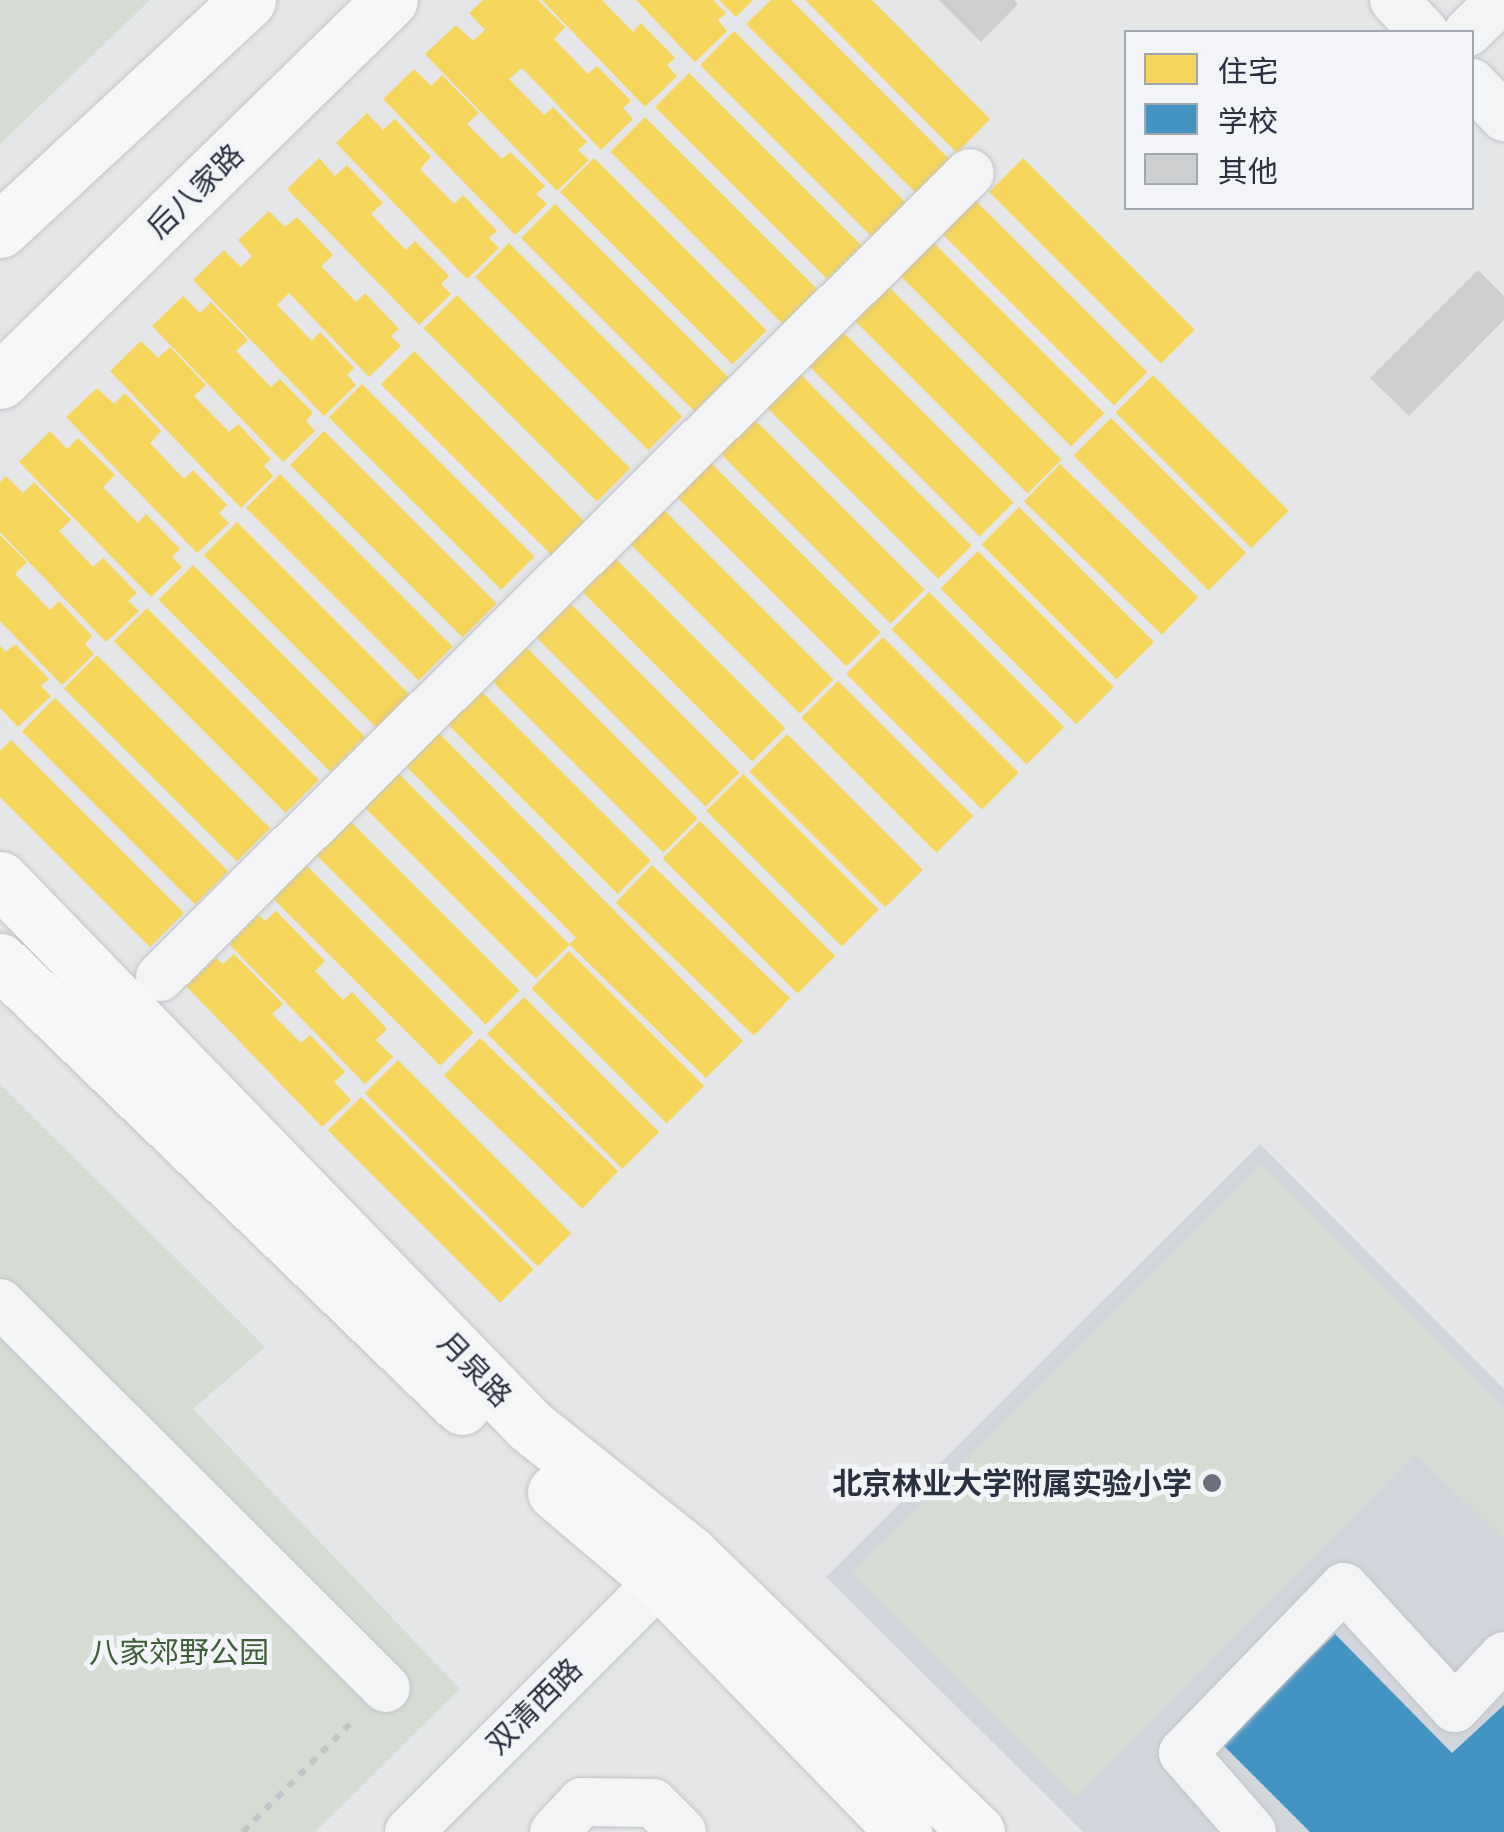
<!DOCTYPE html>
<html>
<head>
<meta charset="utf-8">
<style>
  body { margin:0 }
  #map { position:relative; width:1504px; height:1832px; overflow:hidden; background:#e4e6e8; font-family:"Public Sans","Noto Sans SC",sans-serif }
  div>[style] { position:absolute }
  [style*='--x'] { left:calc(var(--x)*1px); top:calc(var(--y)*1px); width:calc(var(--w)*1px); rotate:calc(var(--a)*1deg) }
  .built>* { inset:0; background:#d2d5db }
  .green>* { inset:0; background:#d4dcd4 }
  .homes>* { inset:0; background:#f6d55c; transform-origin:0 0 }
  .schools>* { inset:0; background:#4393c3 }
  .building>* { inset:0; background:#ccced0 }
  .path>* { height:6px; margin-top:-3px; transform-origin:0; background:repeating-linear-gradient(90deg,#c3c4c8 0 8px,transparent 0 16px) }
  .roads { filter:drop-shadow(0 0 2px #c2c4c6) drop-shadow(0 0 2px #c2c4c6) }
  .minor>* { height:48px; margin:-24px; padding:0 24px; transform-origin:24px; border-radius:24px; background:#f3f4f5 }
  .major>* { height:55px; margin:-27.5px; padding:0 27.5px; transform-origin:27.5px; border-radius:27.5px; background:#f7f7f7 }
  .dots>* { width:28px; height:28px; translate:-50% -50%; box-sizing:border-box; border:5px solid #f2f4f8; border-radius:50% }
  span { translate:-50% -50%; white-space:nowrap; text-align:center; line-height:1.15; -webkit-text-stroke:10px #f2f4f8; paint-order:stroke }
  .street-label { font-size:30px; color:#2a3242 }
  .poi-label { font-size:30px; color:#2a3242; font-weight:700 }
  .right { translate:-100% -50%; text-align:right }
  .park-label { font-size:30px; color:#3d5e37 }
  .legend { position:absolute; left:1124px; top:30px; width:350px; height:180px; box-sizing:border-box; background:#f2f4f8; border:2px solid #a2a6af; margin:0; padding:12px 18px; list-style:none; font-size:30px; color:#2a3242 }
  .legend li { display:flex; align-items:center; gap:20px; height:50px }
  .legend b { width:50px; border:2px solid #a2a6af }
</style>
</head>
<body>
<div id="map">
  <div class="built">
    <i style="clip-path:polygon(1260px 1144px,1504px 1389px,1504px 1832px,1083px 1832px,826px 1577px)"></i>
  </div>
  <div class="green">
    <i style="clip-path:polygon(0 0,150px 0,0 144px)"></i>
    <i style="clip-path:polygon(0 1084px,265px 1347px,193px 1409px,460px 1689px,315px 1832px,0 1832px)"></i>
    <i style="clip-path:polygon(1262px 1164px,1504px 1409px,1504px 1539px,1415px 1454px,1075px 1797px,852px 1573px)"></i>
  </div>
  <div class="homes">
    <i style="clip-path:polygon(483px 0,538px 0,565px 27px,554px 39px,588px 74px,597px 66px,631px 101px,623px 108px,633px 119px,601px 150px,522px 68px,509px 79px,544px 115px,553px 107px,587px 142px,578px 150px,589px 160px,557px 191px,425px 54px,456px 25px,473px 41px,485px 30px,469px 13px)"></i>
    <i style="clip-path:polygon(542px 0,602px 0,633px 32px,641px 23px,675px 58px,667px 65px,677px 76px,645px 107px)"></i>
    <i style="clip-path:polygon(636px 0,713px 0,726px 13px,718px 20px,727px 31px,695px 62px)"></i>
    <i style="clip-path:polygon(719px 0,753px 0,736px 17px)"></i>
    <i style="clip-path:polygon(771px 0,791px 0,953px 163px,919px 196px,746px 24px)"></i>
    <i style="clip-path:polygon(805px 0,872px 0,990px 119px,957px 153px)"></i>
    <i style="left:734px;top:31px;width:244px;height:48px;rotate:45deg"></i>
    <i style="clip-path:polygon(414px 69px,431px 86px,442px 75px,479px 113px,467px 124px,502px 159px,510px 152px,545px 186px,536px 194px,547px 204px,515px 235px,383px 99px)"></i>
    <i style="left:689px;top:73px;width:244px;height:48px;rotate:45deg"></i>
    <i style="clip-path:polygon(367px 113px,383px 130px,395px 119px,431px 157px,420px 169px,454px 204px,463px 195px,497px 231px,489px 238px,499px 248px,467px 279px,336px 143px)"></i>
    <i style="left:645px;top:117px;width:244px;height:49px;rotate:45deg"></i>
    <i style="clip-path:polygon(319px 158px,335px 176px,347px 165px,383px 203px,371px 214px,406px 250px,415px 241px,449px 276px,441px 284px,451px 294px,419px 325px,287px 189px)"></i>
    <i style="left:594px;top:158px;width:244px;height:48px;rotate:45deg"></i>
    <i style="left:1023px;top:158px;width:243px;height:48px;rotate:45deg"></i>
    <i style="left:974px;top:199px;width:245px;height:47px;rotate:45deg"></i>
    <i style="left:555px;top:204px;width:245px;height:48px;rotate:45deg"></i>
    <i style="clip-path:polygon(269px 211px,285px 227px,297px 217px,333px 255px,321px 266px,356px 302px,365px 293px,399px 329px,391px 336px,401px 346px,369px 377px,289px 293px,277px 305px,312px 341px,320px 332px,354px 368px,347px 375px,356px 385px,324px 416px,193px 280px,224px 250px,241px 267px,252px 256px,238px 240px)"></i>
    <i style="left:931px;top:240px;width:245px;height:47px;rotate:45deg"></i>
    <i style="left:509px;top:243px;width:245px;height:48px;rotate:45deg"></i>
    <i style="left:889px;top:287px;width:244px;height:48px;rotate:45deg"></i>
    <i style="left:457px;top:295px;width:245px;height:47px;rotate:45deg"></i>
    <i style="clip-path:polygon(183px 296px,200px 313px,211px 302px,248px 340px,236px 351px,271px 387px,280px 379px,313px 413px,306px 421px,315px 431px,283px 462px,152px 326px)"></i>
    <i style="left:841px;top:330px;width:244px;height:48px;rotate:45deg"></i>
    <i style="clip-path:polygon(141px 341px,158px 358px,170px 347px,206px 385px,194px 396px,229px 432px,238px 424px,271px 459px,264px 466px,273px 476px,241px 508px,110px 371px)"></i>
    <i style="left:414px;top:351px;width:245px;height:47px;rotate:45deg"></i>
    <i style="left:799px;top:373px;width:244px;height:47px;rotate:45deg"></i>
    <i style="left:1153px;top:375px;width:192px;height:53px;rotate:45deg"></i>
    <i style="left:362px;top:384px;width:244px;height:47px;rotate:45deg"></i>
    <i style="clip-path:polygon(97px 388px,114px 404px,125px 393px,161px 431px,150px 443px,184px 479px,193px 470px,227px 505px,219px 513px,229px 523px,197px 553px,66px 417px)"></i>
    <i style="left:752px;top:417px;width:244px;height:48px;rotate:45deg"></i>
    <i style="left:1111px;top:418px;width:191px;height:53px;rotate:45deg"></i>
    <i style="clip-path:polygon(50px 431px,67px 449px,78px 438px,115px 475px,103px 487px,138px 523px,146px 514px,180px 549px,172px 557px,182px 567px,151px 597px,19px 462px)"></i>
    <i style="left:324px;top:431px;width:244px;height:48px;rotate:45deg"></i>
    <i style="left:707px;top:459px;width:245px;height:48px;rotate:45deg"></i>
    <i style="left:1060px;top:464px;width:192px;height:52px;rotate:44deg"></i>
    <i style="left:280px;top:474px;width:244px;height:48px;rotate:45deg"></i>
    <i style="clip-path:polygon(6px 476px,23px 493px,34px 482px,71px 520px,59px 531px,93px 567px,103px 558px,137px 593px,128px 601px,139px 611px,106px 642px,0 532px,0 482px)"></i>
    <i style="left:661px;top:507px;width:244px;height:48px;rotate:45deg"></i>
    <i style="left:1019px;top:507px;width:191px;height:53px;rotate:45deg"></i>
    <i style="left:237px;top:522px;width:244px;height:47px;rotate:45deg"></i>
    <i style="clip-path:polygon(0 535px,27px 562px,15px 574px,50px 610px,59px 601px,92px 636px,85px 644px,94px 654px,62px 685px,0 621px)"></i>
    <i style="left:978px;top:551px;width:192px;height:53px;rotate:45deg"></i>
    <i style="left:612px;top:555px;width:245px;height:47px;rotate:45deg"></i>
    <i style="left:193px;top:565px;width:243px;height:49px;rotate:45deg"></i>
    <i style="left:929px;top:592px;width:191px;height:53px;rotate:45deg"></i>
    <i style="left:567px;top:600px;width:244px;height:48px;rotate:45deg"></i>
    <i style="left:147px;top:608px;width:243px;height:47px;rotate:45deg"></i>
    <i style="left:883px;top:637px;width:192px;height:52px;rotate:45deg"></i>
    <i style="clip-path:polygon(15px 644px,49px 679px,41px 686px,51px 696px,18px 727px,0 708px,0 646px,6px 652px)"></i>
    <i style="left:525px;top:646px;width:244px;height:48px;rotate:45deg"></i>
    <i style="left:97px;top:655px;width:245px;height:47px;rotate:45deg"></i>
    <i style="left:838px;top:681px;width:191px;height:52px;rotate:45deg"></i>
    <i style="left:479px;top:689px;width:243px;height:47px;rotate:45deg"></i>
    <i style="left:55px;top:698px;width:245px;height:47px;rotate:45deg"></i>
    <i style="clip-path:polygon(436px 730px,743px 1041px,706px 1078px,569px 944px,576px 938px,403px 763px)"></i>
    <i style="left:787px;top:734px;width:192px;height:53px;rotate:45deg"></i>
    <i style="clip-path:polygon(11px 740px,184px 913px,150px 947px,0 797px,0 751px)"></i>
    <i style="left:397px;top:772px;width:244px;height:48px;rotate:45deg"></i>
    <i style="left:743px;top:774px;width:192px;height:52px;rotate:45deg"></i>
    <i style="left:347px;top:818px;width:244px;height:48px;rotate:45deg"></i>
    <i style="left:700px;top:821px;width:191px;height:53px;rotate:45deg"></i>
    <i style="left:301px;top:860px;width:244px;height:47px;rotate:45deg"></i>
    <i style="left:652px;top:865px;width:192px;height:52px;rotate:44deg"></i>
    <i style="clip-path:polygon(276px 911px,325px 961px,315px 971px,343px 1000px,352px 992px,387px 1029px,376px 1040px,393px 1057px,365px 1084px,229px 944px,258px 915px,265px 921px)"></i>
    <i style="left:569px;top:951px;width:191px;height:53px;rotate:45deg"></i>
    <i style="clip-path:polygon(234px 954px,283px 1004px,272px 1014px,301px 1043px,310px 1035px,345px 1072px,334px 1082px,351px 1100px,322px 1127px,186px 986px,216px 958px,223px 964px)"></i>
    <i style="left:524px;top:997px;width:191px;height:52px;rotate:45deg"></i>
    <i style="left:480px;top:1038px;width:192px;height:52px;rotate:44deg"></i>
    <i style="left:398px;top:1060px;width:245px;height:47px;rotate:45deg"></i>
    <i style="left:361px;top:1097px;width:244px;height:47px;rotate:45deg"></i>
  </div>
  <div class="schools">
    <i style="clip-path:polygon(1335px 1634px,1452px 1753px,1504px 1705px,1504px 1832px,1310px 1832px,1220px 1742px)"></i>
  </div>
  <div class="building">
    <i style="clip-path:polygon(939px 0,1014px 0,1018px 4px,981px 42px)"></i>
    <i style="clip-path:polygon(1478px 270px,1504px 296px,1504px 320px,1409px 416px,1370px 378px)"></i>
  </div>
  <div class="path">
    <i style="--x:243;--y:1832;--w:156;--a:-45.3"></i>
  </div>
  <div class="roads">
    <div class="minor">
      <i style="--x:1394;--y:0;--w:44;--a:46.8"></i>
      <i style="--x:1468;--y:32;--w:46;--a:-44.1"></i>
      <i style="--x:1472;--y:83;--w:47;--a:46.7"></i>
      <i style="--x:160;--y:977;--w:1141;--a:-44.79"></i>
      <i style="--x:0;--y:1303;--w:545;--a:44.93"></i>
      <i style="--x:409;--y:1832;--w:355;--a:-45"></i>
      <i style="--x:554;--y:1832;--w:41;--a:-47"></i>
      <i style="--x:582;--y:1802;--w:71;--a:0.8"></i>
      <i style="--x:653;--y:1803;--w:41;--a:45"></i>
      <i style="--x:1252;--y:1832;--w:105;--a:-131.1"></i>
      <i style="--x:1183;--y:1753;--w:231;--a:-45.9"></i>
      <i style="--x:1344;--y:1587;--w:164;--a:47.5"></i>
      <i style="--x:1455;--y:1708;--w:71;--a:-46.7"></i>
    </div>
    <div class="major">
      <i style="--x:0;--y:230;--w:338;--a:-42.8"></i>
      <i style="--x:0;--y:381;--w:545;--a:-44.33"></i>
      <i style="--x:0;--y:879;--w:762;--a:45.9"></i>
      <i style="--x:530;--y:1426;--w:203;--a:38.6"></i>
      <i style="--x:689;--y:1553;--w:401;--a:44.1"></i>
      <i style="--x:0;--y:961;--w:642;--a:43.99"></i>
      <i style="--x:555;--y:1492;--w:138;--a:40.3"></i>
      <i style="--x:660;--y:1581;--w:350;--a:45.8"></i>
    </div>
  </div>
  <div class="dots">
    <i style="left:1212px;top:1483px;background:#6b717c"></i>
  </div>
  <div class="street-label">
    <span style="left:195px;top:191px;rotate:-44deg">后八家路</span>
    <span style="left:475px;top:1369px;rotate:46deg">月泉路</span>
    <span style="left:534px;top:1706px;rotate:-45deg">双清西路</span>
  </div>
  <div class="poi-label">
    <span class="right" style="left:1192px;top:1483px">北京林业大学附属实验小学</span>
  </div>
  <div class="park-label">
    <span style="left:179px;top:1652px">八家郊野公园</span>
  </div>
  <ul class="legend">
  <li><b style="height:28px;background:#f6d55c"></b>住宅</li>
  <li><b style="height:28px;background:#4393c3"></b>学校</li>
  <li><b style="height:28px;background:#ccced0"></b>其他</li>
  </ul>
</div>
</body>
</html>
